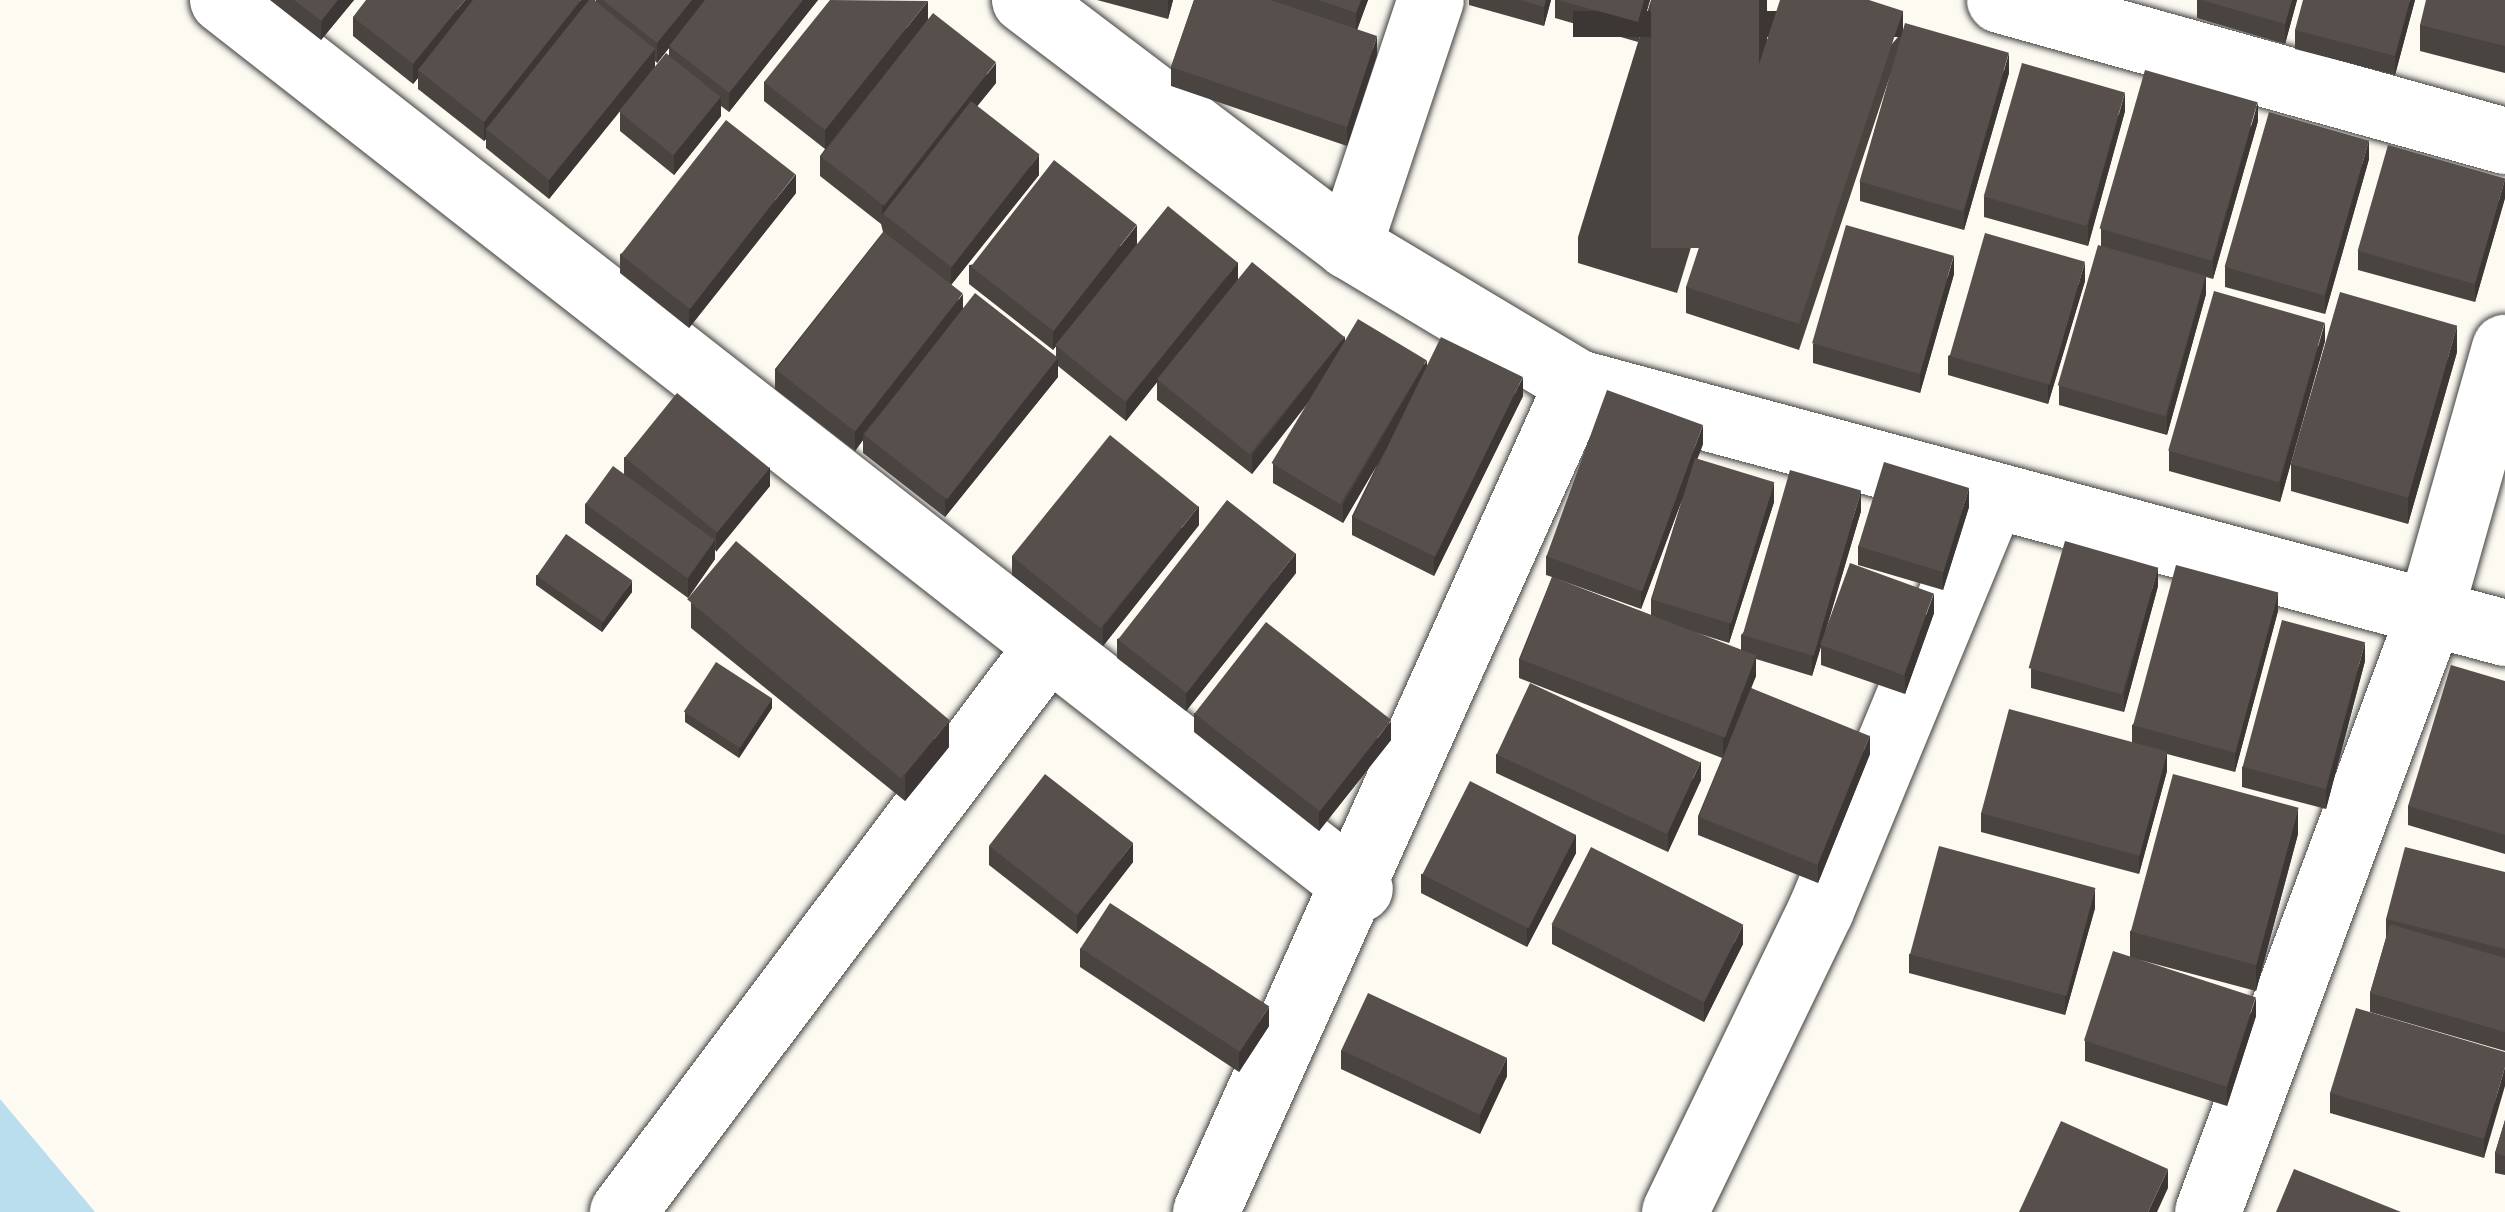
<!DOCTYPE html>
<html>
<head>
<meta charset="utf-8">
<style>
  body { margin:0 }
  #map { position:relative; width:2505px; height:1212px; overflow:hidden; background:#fdfaf1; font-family:"Roboto Serif",serif }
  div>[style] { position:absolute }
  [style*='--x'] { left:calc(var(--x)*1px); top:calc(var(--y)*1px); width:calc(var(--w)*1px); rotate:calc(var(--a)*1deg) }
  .water>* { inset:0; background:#bbdeef }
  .roads { filter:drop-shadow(0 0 3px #414141) drop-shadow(0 0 3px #414141) }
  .street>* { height:66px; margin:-33px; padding:0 33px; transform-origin:33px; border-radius:33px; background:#fff }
  .wall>* { inset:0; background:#4a4441 }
  .shaded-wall>* { inset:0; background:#3c3735; transform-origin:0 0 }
  .building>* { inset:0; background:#564f4c; transform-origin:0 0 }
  span { translate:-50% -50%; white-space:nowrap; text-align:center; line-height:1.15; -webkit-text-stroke:12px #fff; paint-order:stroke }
</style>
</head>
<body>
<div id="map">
  <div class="water">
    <i style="clip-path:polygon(0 1099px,85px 1200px,95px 1212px,0 1212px)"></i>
  </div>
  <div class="roads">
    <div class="street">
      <i style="--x:223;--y:0;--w:1443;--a:38.02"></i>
      <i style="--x:1025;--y:0;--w:407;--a:37.2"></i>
      <i style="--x:1349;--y:246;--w:267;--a:30.9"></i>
      <i style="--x:1578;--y:383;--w:960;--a:15.09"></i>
      <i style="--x:2000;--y:0;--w:524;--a:15.6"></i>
      <i style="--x:1349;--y:246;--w:259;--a:-71.6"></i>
      <i style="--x:623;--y:1212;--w:702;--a:-53.05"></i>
      <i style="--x:1206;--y:1212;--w:909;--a:-65.83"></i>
      <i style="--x:1675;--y:1212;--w:335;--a:-64.2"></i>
      <i style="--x:1821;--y:910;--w:446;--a:-67.5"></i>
      <i style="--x:2208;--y:1212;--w:632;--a:-69.61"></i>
      <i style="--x:2428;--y:620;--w:283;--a:-74.2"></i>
    </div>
  </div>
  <div class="wall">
    <i style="clip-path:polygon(270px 0,354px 0,321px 40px)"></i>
    <i style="clip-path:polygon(evenodd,595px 0,596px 2px,596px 0,818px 0,729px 112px,721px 106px,721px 116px,674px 175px,620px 131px,620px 112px,646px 78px,549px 199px,486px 148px,486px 139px,484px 141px,418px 89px,418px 78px,413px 84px,353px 36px,353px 17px,595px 0,669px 48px,669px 55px,655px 68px,655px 61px,657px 63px,669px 48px)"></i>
    <i style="clip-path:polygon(1097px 0,1173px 0,1168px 19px)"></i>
    <i style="clip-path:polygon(1194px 0,1368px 0,1357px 29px,1377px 55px,1347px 146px,1171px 86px,1171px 67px)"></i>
    <i style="clip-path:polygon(1469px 0,1551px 0,1544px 26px,1469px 5px)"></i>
    <i style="clip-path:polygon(1555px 0,1650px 0,1638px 42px,1555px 18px)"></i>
    <i style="clip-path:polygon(1651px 0,1767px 0,1677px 293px,1578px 263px,1578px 237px)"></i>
    <i style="clip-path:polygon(2197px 0,2297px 0,2285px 44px,2197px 18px)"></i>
    <i style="clip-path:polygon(2415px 0,2395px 75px,2295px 49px,2295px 30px)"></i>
    <i style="clip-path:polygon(2505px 0,2505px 73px,2420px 51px,2420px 25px)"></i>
    <i style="clip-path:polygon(928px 20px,996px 83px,977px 106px,1039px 175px,951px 285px,963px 308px,1056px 357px,1056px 346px,1053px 350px,969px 284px,969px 265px,1137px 244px,1238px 279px,1345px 341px,1427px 365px,1523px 396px,1434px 576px,1352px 535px,1352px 516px,1377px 465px,1343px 523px,1273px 483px,1273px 464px,1312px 398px,1252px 474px,1157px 400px,1157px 382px,1126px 421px,1058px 366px,1058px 377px,945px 517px,863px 453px,863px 440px,855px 451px,775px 389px,775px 369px,883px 232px,881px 224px,820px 176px,820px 156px,825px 149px,764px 101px,764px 82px)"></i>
    <i style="clip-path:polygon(1903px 31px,2009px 73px,1964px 230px,1860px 201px,1860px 182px,1891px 73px,1799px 350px,1686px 313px,1686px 287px)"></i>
    <i style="clip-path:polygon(2125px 111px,2088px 246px,1984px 217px,1984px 197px)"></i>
    <i style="clip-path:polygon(2258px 121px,2213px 279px,2206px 277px,2206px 294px,2167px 435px,2059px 405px,2059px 386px,2101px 246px,2101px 229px)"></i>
    <i style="clip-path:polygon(2369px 159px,2325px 314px,2225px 287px,2225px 267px)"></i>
    <i style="clip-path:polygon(796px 193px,689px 328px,620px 273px,620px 254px)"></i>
    <i style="clip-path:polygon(2505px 198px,2475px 302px,2358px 270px,2358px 251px)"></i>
    <i style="clip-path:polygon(1954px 274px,1920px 393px,1813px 363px,1813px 344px)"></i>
    <i style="clip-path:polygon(2085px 281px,2048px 404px,1948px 375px,1948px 356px)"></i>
    <i style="clip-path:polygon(2325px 341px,2280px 502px,2169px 471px,2169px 451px)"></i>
    <i style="clip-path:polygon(2457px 352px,2408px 524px,2291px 491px,2291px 464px)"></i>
    <i style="clip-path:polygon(evenodd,1703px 444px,1697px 459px,1774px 502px,1729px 643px,1684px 629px,1741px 651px,1741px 635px,1861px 511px,1824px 637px,1934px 613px,1905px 694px,1821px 665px,1821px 647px,1812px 676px,1756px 659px,1756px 676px,1751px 688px,1870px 754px,1818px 883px,1698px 835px,1698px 816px,1722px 758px,1519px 678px,1519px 659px,1552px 577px,1546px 575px,1546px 556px,1703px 444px,1683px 497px,1651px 599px,1651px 615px,1554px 578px,1641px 609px,1683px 497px)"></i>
    <i style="clip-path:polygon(624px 457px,770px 486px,715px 551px,715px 559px,688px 598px,585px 523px,585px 504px,624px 474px)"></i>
    <i style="clip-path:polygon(1969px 507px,1943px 590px,1858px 565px,1858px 546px)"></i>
    <i style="clip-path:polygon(1199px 525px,1103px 646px,1012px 575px,1012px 556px)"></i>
    <i style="clip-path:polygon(1296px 573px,1186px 711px,1117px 658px,1117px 639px)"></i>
    <i style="clip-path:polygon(536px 575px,632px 592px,602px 632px,536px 585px)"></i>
    <i style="clip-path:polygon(2158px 586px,2124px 712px,2031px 688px,2031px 669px)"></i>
    <i style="clip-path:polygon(691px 602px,949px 747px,905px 801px,691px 628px)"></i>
    <i style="clip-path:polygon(2278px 611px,2235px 772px,2167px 754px,2167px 771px,2139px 874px,1981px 832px,1981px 813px,2132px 743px,2132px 725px)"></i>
    <i style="clip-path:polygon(2365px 661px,2326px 809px,2242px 787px,2242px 767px)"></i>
    <i style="clip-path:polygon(2505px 681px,2505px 854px,2408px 825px,2408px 806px)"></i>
    <i style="clip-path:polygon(772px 708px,739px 758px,685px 722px,685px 712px)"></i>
    <i style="clip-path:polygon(1194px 713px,1391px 740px,1319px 831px,1194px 732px)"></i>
    <i style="clip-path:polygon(1496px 754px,1701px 780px,1668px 852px,1496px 773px)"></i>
    <i style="clip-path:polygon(2298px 834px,2256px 991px,2140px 960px,2256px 1016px,2227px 1106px,2085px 1061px,2085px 1041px,2130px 957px,2130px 931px)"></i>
    <i style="clip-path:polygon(989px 846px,1133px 862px,1077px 934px,989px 865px)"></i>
    <i style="clip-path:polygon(1576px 853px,1527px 947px,1421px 893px,1421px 874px)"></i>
    <i style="clip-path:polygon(2505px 872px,2505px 1051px,2370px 1012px,2370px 993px,2386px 938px,2386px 919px)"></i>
    <i style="clip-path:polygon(2095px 908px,2065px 1015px,1909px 973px,1909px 954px)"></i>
    <i style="clip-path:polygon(1552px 925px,1743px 944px,1704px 1022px,1552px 944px)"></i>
    <i style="clip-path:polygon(1080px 948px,1269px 1026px,1239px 1072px,1080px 967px)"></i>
    <i style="clip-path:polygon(1341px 1050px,1507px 1076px,1480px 1134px,1341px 1069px)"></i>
    <i style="clip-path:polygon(2505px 1052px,2484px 1158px,2330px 1113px,2330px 1093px)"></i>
    <i style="clip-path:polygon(2505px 1120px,2505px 1175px,2495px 1173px,2495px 1153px)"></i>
  </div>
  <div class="shaded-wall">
    <i style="clip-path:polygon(338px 0,354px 0,321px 40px,321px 21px)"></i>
    <i style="clip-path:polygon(465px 0,480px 0,418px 70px,418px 78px,413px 84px,413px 64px)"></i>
    <i style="clip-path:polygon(581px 0,595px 0,595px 2px,486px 129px,486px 139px,484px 141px,484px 122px)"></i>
    <i style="clip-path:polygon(692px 0,707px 0,657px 63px,657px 43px)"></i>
    <i style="clip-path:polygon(803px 0,818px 0,729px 112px,729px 93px)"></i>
    <i style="clip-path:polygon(1168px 0,1173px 0,1168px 19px)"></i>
    <i style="clip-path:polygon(1361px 0,1368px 0,1356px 33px,1356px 13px)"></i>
    <i style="clip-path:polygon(1546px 0,1551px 0,1544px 26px,1544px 7px)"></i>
    <i style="clip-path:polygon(1644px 0,1650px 0,1638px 42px,1638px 22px)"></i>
    <i style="left:1759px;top:0;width:8px;height:279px"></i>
    <i style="clip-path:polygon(2292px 0,2297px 0,2285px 44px,2285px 24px)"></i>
    <i style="clip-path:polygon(2410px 0,2415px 0,2395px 75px,2395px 56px)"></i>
    <i style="clip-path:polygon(928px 1px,928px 20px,825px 149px,825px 130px)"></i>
    <i style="left:1903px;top:11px;width:26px;height:330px;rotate:90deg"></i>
    <i style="clip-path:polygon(1377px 36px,1377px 55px,1347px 146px,1347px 127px)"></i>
    <i style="clip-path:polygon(655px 49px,655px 68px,549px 199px,549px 180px)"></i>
    <i style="clip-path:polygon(2009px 53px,2009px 73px,1964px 230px,1964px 211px)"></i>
    <i style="clip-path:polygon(996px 63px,996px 83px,888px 217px,882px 213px,882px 205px)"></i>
    <i style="clip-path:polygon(2125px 92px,2125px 111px,2088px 246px,2088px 226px)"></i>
    <i style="clip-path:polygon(721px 97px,721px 116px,674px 175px,674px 155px)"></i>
    <i style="clip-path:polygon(2258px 102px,2258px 121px,2213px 279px,2213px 260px)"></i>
    <i style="clip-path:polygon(2369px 140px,2369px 159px,2325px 314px,2325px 295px)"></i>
    <i style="clip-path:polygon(1039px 155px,1039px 175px,951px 285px,951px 266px)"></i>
    <i style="clip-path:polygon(796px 174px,796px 193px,689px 328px,689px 308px)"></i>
    <i style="clip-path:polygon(2505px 179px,2505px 198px,2475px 302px,2475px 283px)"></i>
    <i style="clip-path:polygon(1137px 225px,1137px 244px,1053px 350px,1053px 331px)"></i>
    <i style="clip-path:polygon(1954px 255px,1954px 274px,1920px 393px,1920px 374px)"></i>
    <i style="clip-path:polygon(1238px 262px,1238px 281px,1126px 421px,1126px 402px)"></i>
    <i style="clip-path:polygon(2085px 262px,2085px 281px,2048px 404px,2048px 385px)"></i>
    <i style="clip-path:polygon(2206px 275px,2206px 294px,2167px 435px,2167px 416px)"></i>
    <i style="clip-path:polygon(963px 294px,963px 313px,863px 434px,863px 440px,855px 451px,855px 431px)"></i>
    <i style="clip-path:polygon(2325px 322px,2325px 341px,2280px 502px,2280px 482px)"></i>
    <i style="clip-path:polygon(2457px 326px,2457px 352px,2408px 524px,2408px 498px)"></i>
    <i style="clip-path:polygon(1345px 336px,1345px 355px,1252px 474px,1252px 455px)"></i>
    <i style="clip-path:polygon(1058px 358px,1058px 377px,945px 517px,945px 498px)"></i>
    <i style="clip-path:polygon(1427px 360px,1427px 380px,1343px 523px,1343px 504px)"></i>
    <i style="clip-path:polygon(1523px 377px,1523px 396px,1434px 576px,1434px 557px)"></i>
    <i style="clip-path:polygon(1703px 425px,1703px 444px,1641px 609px,1641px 590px)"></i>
    <i style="clip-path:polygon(770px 467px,770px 486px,716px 552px,716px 532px)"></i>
    <i style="clip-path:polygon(1774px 482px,1774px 502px,1729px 643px,1729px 623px)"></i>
    <i style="clip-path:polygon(1969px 488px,1969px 507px,1943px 590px,1943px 571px)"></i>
    <i style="clip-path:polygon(1861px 491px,1861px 511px,1812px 676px,1812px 657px)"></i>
    <i style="clip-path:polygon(1199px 506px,1199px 525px,1103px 646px,1103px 627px)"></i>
    <i style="clip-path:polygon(715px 540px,715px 559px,688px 598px,688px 579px)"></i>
    <i style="clip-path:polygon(1296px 553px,1296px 573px,1186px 711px,1186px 692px)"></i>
    <i style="clip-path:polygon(2158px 567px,2158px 586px,2124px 712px,2124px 693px)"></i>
    <i style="clip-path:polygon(632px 581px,632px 592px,602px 632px,602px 622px)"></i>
    <i style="clip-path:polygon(2278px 592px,2278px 611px,2235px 772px,2235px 753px)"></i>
    <i style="clip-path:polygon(1934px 593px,1934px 613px,1905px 694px,1905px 674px)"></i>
    <i style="clip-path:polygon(2365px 642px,2365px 661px,2326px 809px,2326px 790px)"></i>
    <i style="clip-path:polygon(1756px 657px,1756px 676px,1723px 758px,1723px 739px)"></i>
    <i style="clip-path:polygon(772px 698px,772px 708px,739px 758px,739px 748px)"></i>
    <i style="clip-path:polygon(949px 721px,949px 747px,905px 801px,905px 775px)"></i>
    <i style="clip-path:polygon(1391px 721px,1391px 740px,1319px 831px,1319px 812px)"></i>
    <i style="clip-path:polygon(1870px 735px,1870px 754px,1818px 883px,1818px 864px)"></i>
    <i style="clip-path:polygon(2167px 752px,2167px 771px,2139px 874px,2139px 855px)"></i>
    <i style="clip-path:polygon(1701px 761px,1701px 780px,1668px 852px,1668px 833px)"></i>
    <i style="clip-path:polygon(2298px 808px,2298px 834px,2256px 991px,2256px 964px)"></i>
    <i style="clip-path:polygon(1576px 834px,1576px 853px,1527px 947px,1527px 928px)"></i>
    <i style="clip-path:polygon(1133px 843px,1133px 862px,1077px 934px,1077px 915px)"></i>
    <i style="clip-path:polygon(2095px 888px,2095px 908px,2065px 1015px,2065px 996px)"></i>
    <i style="clip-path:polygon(1743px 925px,1743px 944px,1704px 1022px,1704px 1003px)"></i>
    <i style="clip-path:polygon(2256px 997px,2256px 1016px,2227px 1106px,2227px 1087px)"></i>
    <i style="clip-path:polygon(1269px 1007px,1269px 1026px,1239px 1072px,1239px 1052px)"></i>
    <i style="clip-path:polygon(1507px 1057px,1507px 1076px,1480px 1134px,1480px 1114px)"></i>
    <i style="clip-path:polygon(2505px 1067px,2505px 1086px,2484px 1158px,2484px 1139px)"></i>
    <i style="clip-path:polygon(2168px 1169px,2168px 1188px,2157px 1212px,2148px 1212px)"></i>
  </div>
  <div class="building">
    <i style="clip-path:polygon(294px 0,338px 0,321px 21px)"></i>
    <i style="clip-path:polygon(366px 0,465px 0,413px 64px,353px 17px)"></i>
    <i style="clip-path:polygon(473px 0,581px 0,484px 122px,418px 70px)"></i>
    <i style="clip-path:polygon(589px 0,594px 0,655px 49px,549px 180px,486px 129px)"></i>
    <i style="clip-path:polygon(603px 0,692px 0,657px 43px)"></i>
    <i style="clip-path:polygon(705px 0,803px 0,729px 93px,669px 46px)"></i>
    <i style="clip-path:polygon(830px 0,928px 1px,825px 130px,764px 82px)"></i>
    <i style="clip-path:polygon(1194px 0,1271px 0,1377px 36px,1347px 127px,1171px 67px)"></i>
    <i style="clip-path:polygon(1319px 0,1361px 0,1356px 13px)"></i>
    <i style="clip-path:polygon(1520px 0,1546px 0,1544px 7px)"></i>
    <i style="clip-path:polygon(1558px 0,1644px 0,1638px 22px)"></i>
    <i style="left:1651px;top:0;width:108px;height:248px"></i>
    <i style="clip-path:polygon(1780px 0,1869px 0,1903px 11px,1799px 324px,1686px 287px)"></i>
    <i style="clip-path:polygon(2201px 0,2292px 0,2285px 24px)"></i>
    <i style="clip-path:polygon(2303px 0,2410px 0,2395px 56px,2295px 30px)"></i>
    <i style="clip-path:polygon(2426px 0,2505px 0,2505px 46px,2420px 25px)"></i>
    <i style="left:933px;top:13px;width:80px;height:182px;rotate:38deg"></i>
    <i style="left:1905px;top:23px;width:108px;height:165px;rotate:16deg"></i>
    <i style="left:666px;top:53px;width:70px;height:75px;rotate:39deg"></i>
    <i style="left:2022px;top:63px;width:107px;height:139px;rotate:16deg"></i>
    <i style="left:2145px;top:70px;width:117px;height:165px;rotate:16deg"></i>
    <i style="left:971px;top:101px;width:87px;height:143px;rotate:38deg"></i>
    <i style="left:2269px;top:112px;width:104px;height:161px;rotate:16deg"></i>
    <i style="left:726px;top:120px;width:88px;height:171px;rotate:38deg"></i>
    <i style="left:2388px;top:145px;width:122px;height:110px;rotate:16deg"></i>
    <i style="left:1054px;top:160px;width:105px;height:135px;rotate:38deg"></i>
    <i style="left:1168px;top:206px;width:90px;height:179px;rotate:39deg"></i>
    <i style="left:1846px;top:225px;width:112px;height:123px;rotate:16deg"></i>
    <i style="left:884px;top:232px;width:100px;height:175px;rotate:38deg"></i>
    <i style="left:1985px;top:233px;width:104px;height:128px;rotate:16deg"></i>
    <i style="left:2098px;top:245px;width:112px;height:146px;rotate:16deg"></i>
    <i style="left:1252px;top:262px;width:119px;height:151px;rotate:39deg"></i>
    <i style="left:2214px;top:291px;width:115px;height:166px;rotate:16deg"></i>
    <i style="left:2340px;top:292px;width:122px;height:179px;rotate:16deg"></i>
    <i style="left:975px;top:293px;width:105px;height:180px;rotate:38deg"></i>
    <i style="left:1358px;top:319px;width:80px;height:168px;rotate:31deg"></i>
    <i style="left:1441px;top:337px;width:91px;height:200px;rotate:26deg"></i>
    <i style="left:1607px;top:390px;width:102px;height:177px;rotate:20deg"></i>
    <i style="left:677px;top:393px;width:119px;height:83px;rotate:39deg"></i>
    <i style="left:1110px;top:435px;width:114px;height:156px;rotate:39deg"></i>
    <i style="left:1695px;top:458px;width:83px;height:148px;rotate:17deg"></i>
    <i style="left:1884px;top:462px;width:89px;height:88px;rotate:17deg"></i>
    <i style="left:613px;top:466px;width:126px;height:47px;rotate:36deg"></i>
    <i style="left:1790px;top:470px;width:74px;height:172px;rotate:16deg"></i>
    <i style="left:1227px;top:500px;width:87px;height:177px;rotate:38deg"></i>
    <i style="left:566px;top:534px;width:81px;height:51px;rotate:35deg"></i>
    <i style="left:736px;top:541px;width:279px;height:76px;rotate:40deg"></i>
    <i style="left:2065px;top:541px;width:97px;height:132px;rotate:16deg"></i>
    <i style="left:1850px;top:563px;width:89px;height:87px;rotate:20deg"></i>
    <i style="left:2176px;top:565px;width:106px;height:166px;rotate:15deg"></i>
    <i style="left:1552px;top:577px;width:219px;height:88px;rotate:21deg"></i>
    <i style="left:2282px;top:620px;width:86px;height:152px;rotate:15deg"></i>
    <i style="left:1266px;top:622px;width:159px;height:116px;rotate:38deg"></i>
    <i style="left:716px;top:662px;width:67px;height:59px;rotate:33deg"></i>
    <i style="clip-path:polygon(2451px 665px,2505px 681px,2505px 835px,2408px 806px)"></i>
    <i style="left:1530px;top:683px;width:188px;height:79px;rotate:25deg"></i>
    <i style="left:1751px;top:688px;width:128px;height:139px;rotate:22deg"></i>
    <i style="left:2009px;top:709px;width:164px;height:108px;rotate:15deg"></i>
    <i style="left:1045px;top:774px;width:112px;height:91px;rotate:38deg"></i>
    <i style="left:2173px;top:774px;width:130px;height:163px;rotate:15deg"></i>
    <i style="left:1470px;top:781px;width:119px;height:105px;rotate:27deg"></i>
    <i style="left:1939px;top:846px;width:162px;height:112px;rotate:15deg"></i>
    <i style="left:1591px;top:847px;width:171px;height:87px;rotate:27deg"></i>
    <i style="clip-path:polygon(2405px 847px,2505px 872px,2505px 949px,2386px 919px)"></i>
    <i style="left:1110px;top:903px;width:190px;height:54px;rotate:33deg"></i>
    <i style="clip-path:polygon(2390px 924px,2505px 958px,2505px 1032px,2370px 993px)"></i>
    <i style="left:2113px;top:951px;width:150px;height:94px;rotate:18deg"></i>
    <i style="left:1368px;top:993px;width:153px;height:63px;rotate:25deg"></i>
    <i style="clip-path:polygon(2356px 1008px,2505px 1052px,2505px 1067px,2484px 1139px,2330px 1093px)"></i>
    <i style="clip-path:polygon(2505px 1120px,2505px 1156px,2495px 1153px)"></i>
    <i style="clip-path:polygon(2061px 1121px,2168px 1169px,2148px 1212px,2019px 1212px)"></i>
    <i style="clip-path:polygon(2294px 1169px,2401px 1212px,2276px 1212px)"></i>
  </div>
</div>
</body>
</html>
